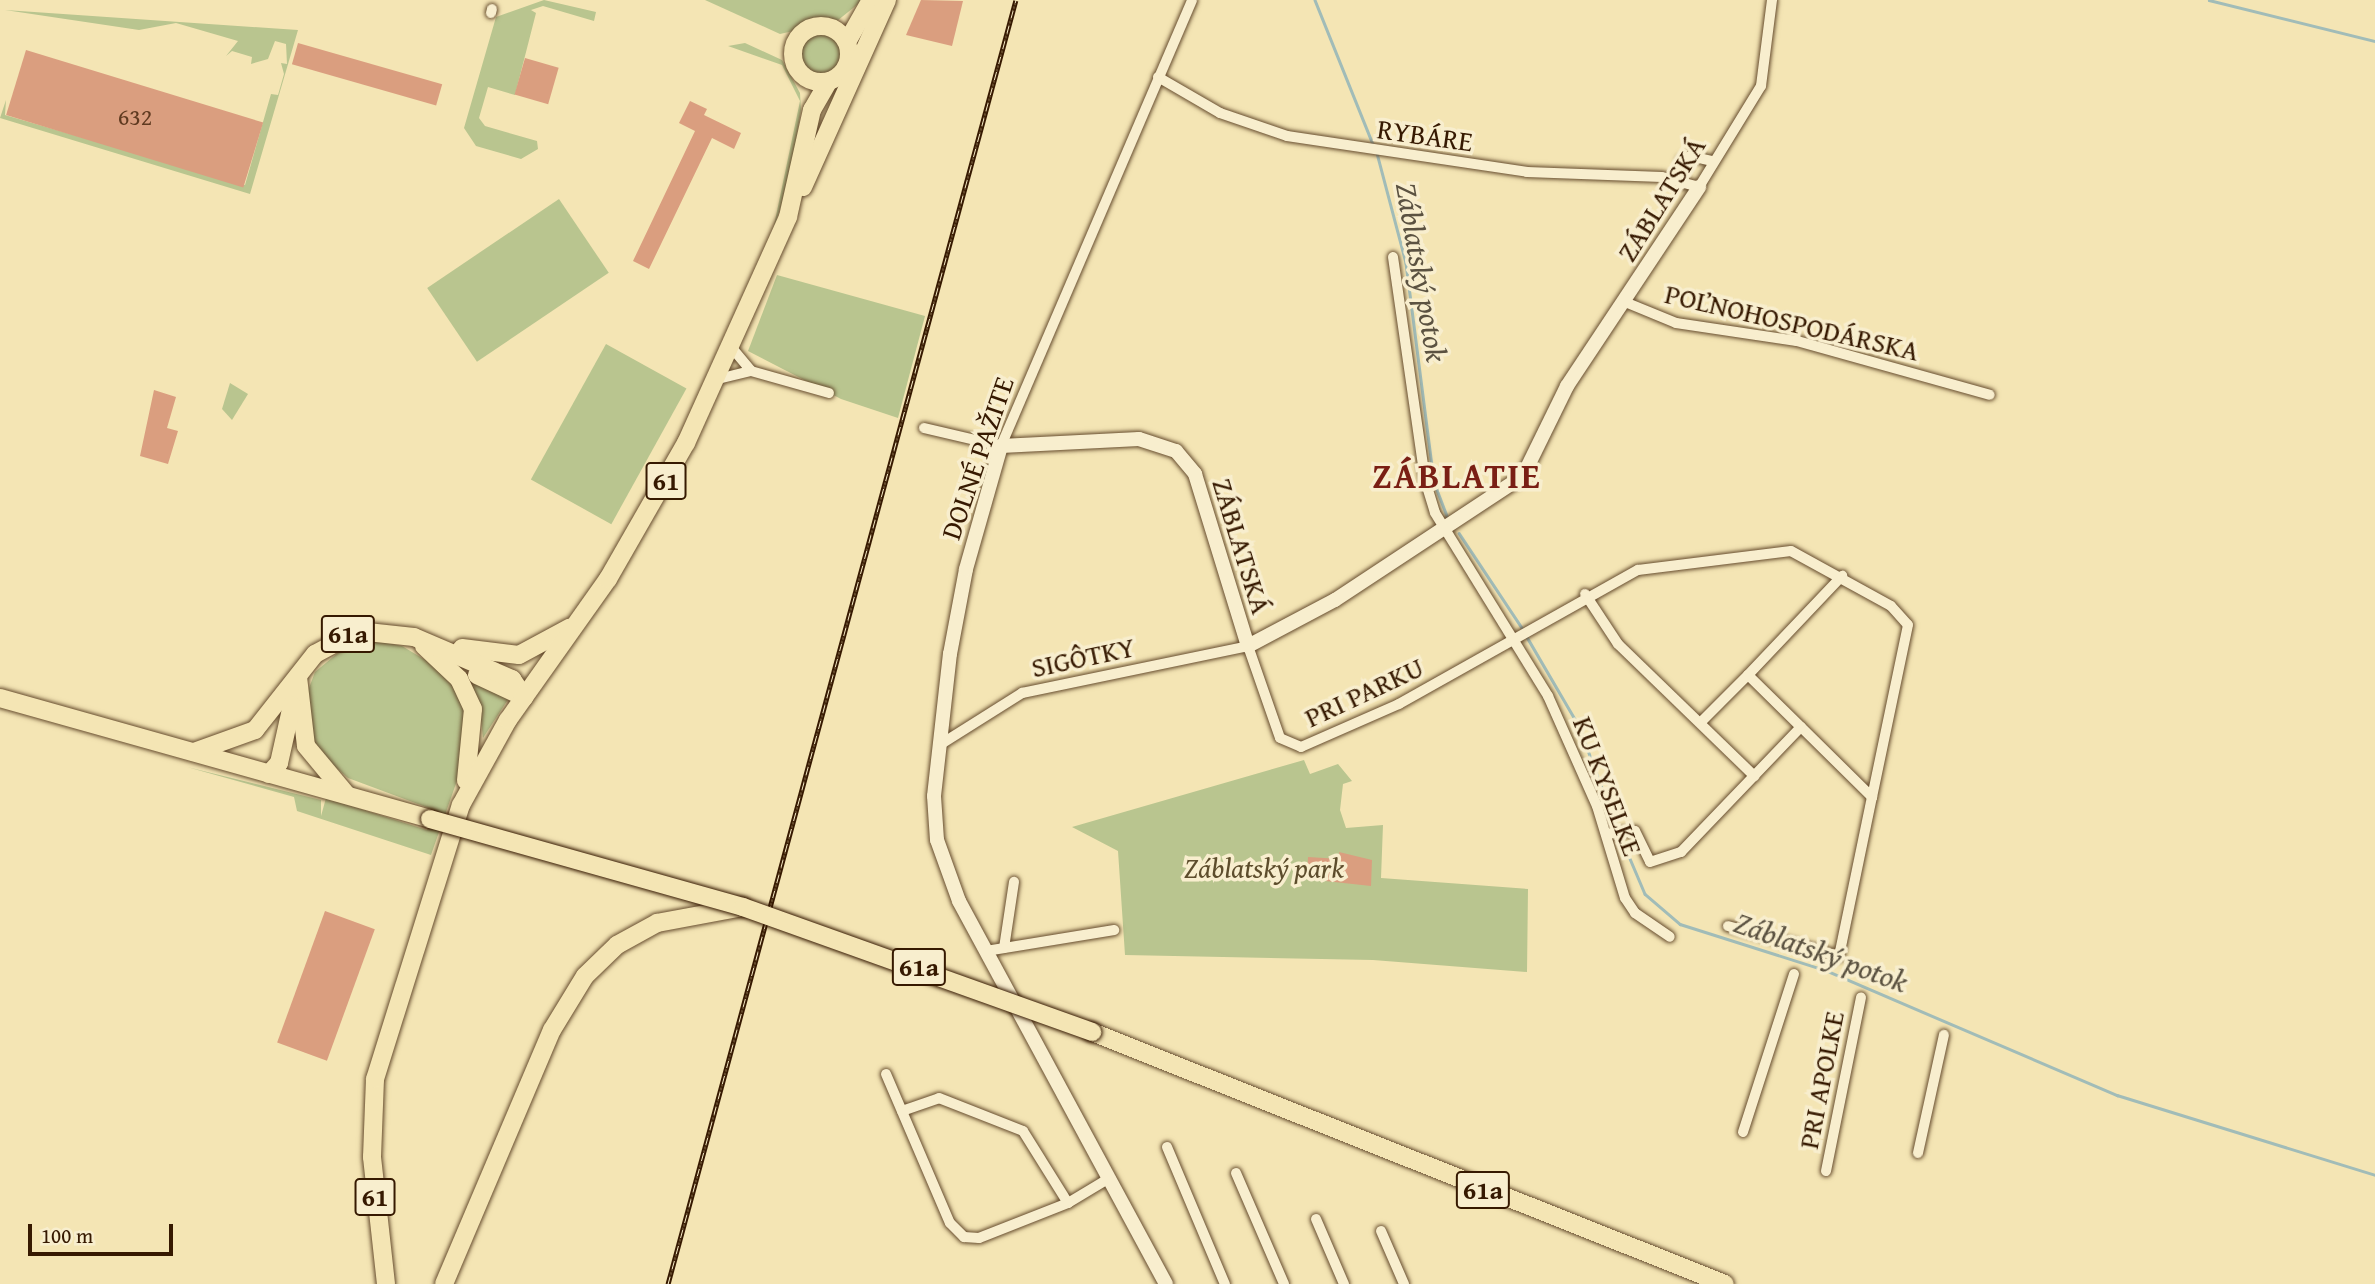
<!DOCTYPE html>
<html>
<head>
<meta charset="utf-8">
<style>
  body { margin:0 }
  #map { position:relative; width:2375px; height:1284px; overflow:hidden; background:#f4e5b4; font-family:"Gentium Book Plus",serif }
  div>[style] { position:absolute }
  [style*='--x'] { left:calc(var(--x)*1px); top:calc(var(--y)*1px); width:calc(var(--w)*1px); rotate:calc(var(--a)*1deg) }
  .green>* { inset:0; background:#b9c58f; transform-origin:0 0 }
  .round { border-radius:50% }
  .stream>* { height:2.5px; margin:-1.25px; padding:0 1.25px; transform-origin:1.25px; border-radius:1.25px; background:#a1bcb8 }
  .building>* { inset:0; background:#da9e7f; transform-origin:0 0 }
  .roads { filter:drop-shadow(0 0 2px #664c2e) drop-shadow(0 0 2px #664c2e) }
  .minor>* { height:10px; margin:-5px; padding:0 5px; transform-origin:5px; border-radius:5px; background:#f8eece }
  .tertiary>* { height:14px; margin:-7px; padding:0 7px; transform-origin:7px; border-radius:7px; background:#f8eece }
  .primary>* { height:18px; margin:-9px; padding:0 9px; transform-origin:9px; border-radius:9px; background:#f4e5b4 }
  .primary>.ring { margin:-9px; padding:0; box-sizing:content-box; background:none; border:18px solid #f4e5b4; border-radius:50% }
  .rail>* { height:5px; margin-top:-2.5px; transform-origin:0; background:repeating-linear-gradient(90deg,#f8eece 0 8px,#361901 0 16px); box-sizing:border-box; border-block:2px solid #361901 }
  .bridges { filter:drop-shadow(0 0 2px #361901) drop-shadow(0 0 2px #361901) }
  .primary-bridge>* { height:18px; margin:-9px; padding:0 9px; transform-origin:9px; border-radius:9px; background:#f4e5b4 }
  span { translate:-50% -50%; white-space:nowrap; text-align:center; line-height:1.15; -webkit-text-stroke:7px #f8eece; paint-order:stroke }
  .number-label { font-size:24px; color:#5f3a20 }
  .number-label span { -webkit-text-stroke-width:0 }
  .shield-label span { padding:2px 5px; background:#f8eece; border:2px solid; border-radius:5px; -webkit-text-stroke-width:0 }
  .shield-label { font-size:26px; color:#361901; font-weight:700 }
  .street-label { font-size:28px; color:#361901 }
  .park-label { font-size:28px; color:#5d4d2c; font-style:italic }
  .water-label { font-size:30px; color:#5b5241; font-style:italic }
  .district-label { font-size:35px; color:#7a1f14; font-weight:700; letter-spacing:2px }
  .scale { position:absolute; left:28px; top:1224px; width:145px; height:32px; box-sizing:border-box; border:4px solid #361901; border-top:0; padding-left:9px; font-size:21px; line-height:24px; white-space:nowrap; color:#361901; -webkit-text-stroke:5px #f8eece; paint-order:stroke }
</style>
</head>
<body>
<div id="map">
  <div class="green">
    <i style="clip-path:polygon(544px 0,596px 12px,594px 21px,543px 6px,531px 10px,536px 13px,515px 95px,488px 87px,479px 118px,485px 126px,537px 141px,538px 149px,521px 159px,476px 146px,464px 128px,496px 17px)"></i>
    <i style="clip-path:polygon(705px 0,863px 0,837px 21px,780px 34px)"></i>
    <i style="clip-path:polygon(5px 10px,298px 30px,250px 194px,0 118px,6px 100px,5px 115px,245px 185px,271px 94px,278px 95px,284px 74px,281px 63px,287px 64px,286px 44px,275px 41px,268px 59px,251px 64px,252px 57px,232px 51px,226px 56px,238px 41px,176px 23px,139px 30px)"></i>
    <i class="round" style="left:801px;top:34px;width:40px;height:40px"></i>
    <i style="clip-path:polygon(745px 43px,782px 60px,800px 93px,801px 110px,795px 147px,784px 197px,773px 230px,800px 101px,782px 65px,728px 46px)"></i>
    <i style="left:559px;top:199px;width:89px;height:159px;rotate:56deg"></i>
    <i style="clip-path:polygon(777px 275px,925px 316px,898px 418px,841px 399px,748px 351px)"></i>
    <i style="left:606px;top:344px;width:92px;height:155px;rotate:29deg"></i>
    <i style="clip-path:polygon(230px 383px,248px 394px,232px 420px,222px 409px)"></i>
    <i style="clip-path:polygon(378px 641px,402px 646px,442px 670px,465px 700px,467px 752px,431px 855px,297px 811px,294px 797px,187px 767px,321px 800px,321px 816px,326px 798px,427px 830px,434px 810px,348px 778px,316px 750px,306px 696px,315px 672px,345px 647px)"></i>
    <i style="clip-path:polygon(464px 674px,509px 698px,483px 738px,479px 701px)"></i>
    <i style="clip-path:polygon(1304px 760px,1310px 774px,1338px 764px,1352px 781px,1343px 784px,1340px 810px,1346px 828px,1383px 825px,1381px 878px,1528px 889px,1527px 972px,1373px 960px,1125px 955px,1118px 851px,1072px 827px)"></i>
  </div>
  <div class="stream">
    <i style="--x:1315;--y:0;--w:158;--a:68.1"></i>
    <i style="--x:2209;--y:0;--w:171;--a:13.9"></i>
    <i style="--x:1377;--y:153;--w:114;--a:75.2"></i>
    <i style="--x:1406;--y:263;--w:221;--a:82.7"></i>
    <i style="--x:1434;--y:482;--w:40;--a:69"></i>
    <i style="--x:1459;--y:533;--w:118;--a:56.4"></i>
    <i style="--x:1527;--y:637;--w:103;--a:59.7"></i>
    <i style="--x:1579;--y:726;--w:110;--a:69.7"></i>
    <i style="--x:1620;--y:835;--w:64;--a:67"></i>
    <i style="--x:1645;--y:894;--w:46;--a:40.6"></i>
    <i style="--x:1680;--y:924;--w:152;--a:17.6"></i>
    <i style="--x:1825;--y:970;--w:318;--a:23.2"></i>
    <i style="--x:2117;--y:1095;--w:270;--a:17.2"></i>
  </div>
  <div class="building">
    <i style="clip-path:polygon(921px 0,963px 1px,952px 46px,906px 35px)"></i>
    <i style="left:298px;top:43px;width:150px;height:22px;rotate:16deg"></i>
    <i style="left:26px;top:50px;width:248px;height:68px;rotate:17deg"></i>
    <i style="left:525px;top:58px;width:35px;height:38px;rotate:16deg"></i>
    <i style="clip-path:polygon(690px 101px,707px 109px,704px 115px,741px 133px,734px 149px,712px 138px,649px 269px,633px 261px,695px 131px,679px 123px)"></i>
    <i style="clip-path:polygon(154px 390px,176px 397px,167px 428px,178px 431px,168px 464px,140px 456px)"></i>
    <i style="clip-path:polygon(1339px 852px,1372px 860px,1371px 886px,1307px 879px,1308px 857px,1340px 859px)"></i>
    <i style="left:325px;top:911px;width:53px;height:140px;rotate:20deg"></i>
  </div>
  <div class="roads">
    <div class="minor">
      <i style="--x:491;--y:13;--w:4;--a:-76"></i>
      <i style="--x:1158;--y:77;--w:72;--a:30.1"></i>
      <i style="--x:1220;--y:113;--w:71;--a:18.9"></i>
      <i style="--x:1287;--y:136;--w:243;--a:8.5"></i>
      <i style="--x:1527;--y:172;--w:135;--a:2.1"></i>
      <i style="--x:1662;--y:177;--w:38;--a:15"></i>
      <i style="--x:1699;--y:187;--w:119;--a:-58.5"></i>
      <i style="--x:1761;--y:86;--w:87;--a:-82.7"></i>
      <i style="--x:1682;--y:184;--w:23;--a:-90"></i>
      <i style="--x:1682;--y:161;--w:9;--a:-32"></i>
      <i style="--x:1690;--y:156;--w:22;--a:13"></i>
      <i style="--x:1393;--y:257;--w:225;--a:81.8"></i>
      <i style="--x:1425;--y:480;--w:34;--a:73"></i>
      <i style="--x:1435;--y:513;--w:215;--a:58.3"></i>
      <i style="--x:1548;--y:696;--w:120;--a:66"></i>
      <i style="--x:1597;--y:806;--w:96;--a:73.1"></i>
      <i style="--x:1625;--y:898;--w:18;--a:56"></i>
      <i style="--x:1635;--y:913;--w:42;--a:34.4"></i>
      <i style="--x:1625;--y:302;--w:55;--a:22.4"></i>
      <i style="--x:1676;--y:323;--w:122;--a:8.5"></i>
      <i style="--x:1797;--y:341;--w:200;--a:15.6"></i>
      <i style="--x:732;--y:348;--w:30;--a:50"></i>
      <i style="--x:718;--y:379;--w:34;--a:-14"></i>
      <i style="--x:751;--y:371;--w:81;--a:15.8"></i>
      <i style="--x:924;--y:428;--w:79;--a:13.2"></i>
      <i style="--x:1001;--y:446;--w:485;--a:-66.8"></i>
      <i style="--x:1585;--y:594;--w:60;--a:56.6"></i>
      <i style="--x:1618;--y:644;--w:190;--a:44.1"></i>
      <i style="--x:1748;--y:675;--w:137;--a:-46.5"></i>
      <i style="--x:1701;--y:722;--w:66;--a:-45"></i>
      <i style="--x:1748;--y:675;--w:74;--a:44.5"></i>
      <i style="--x:941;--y:744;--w:96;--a:-32.2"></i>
      <i style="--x:1022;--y:693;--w:231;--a:-11.7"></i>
      <i style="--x:1248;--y:646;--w:97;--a:70.8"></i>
      <i style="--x:1280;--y:738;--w:23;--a:23"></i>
      <i style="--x:1301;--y:747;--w:107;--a:-23.7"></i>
      <i style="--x:1399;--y:704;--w:274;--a:-29.3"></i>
      <i style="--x:1638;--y:570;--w:154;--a:-7.1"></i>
      <i style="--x:1791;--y:551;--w:114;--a:28.8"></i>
      <i style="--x:1891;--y:606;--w:25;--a:48"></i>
      <i style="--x:1908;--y:625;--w:176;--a:101.8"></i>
      <i style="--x:1606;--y:834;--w:29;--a:-6"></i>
      <i style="--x:1635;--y:831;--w:34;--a:64"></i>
      <i style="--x:1650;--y:862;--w:33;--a:-18"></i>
      <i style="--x:1681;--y:852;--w:173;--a:-46.2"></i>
      <i style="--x:1801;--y:727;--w:100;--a:44.6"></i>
      <i style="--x:1872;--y:797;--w:162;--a:101.7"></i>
      <i style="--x:1839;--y:956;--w:115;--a:-164.9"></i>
      <i style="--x:1004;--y:948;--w:67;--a:-81.4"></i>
      <i style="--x:986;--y:951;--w:130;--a:-9.3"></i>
      <i style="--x:886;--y:1074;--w:162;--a:66.8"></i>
      <i style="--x:950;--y:1223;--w:20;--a:45"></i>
      <i style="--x:964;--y:1237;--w:15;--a:4"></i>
      <i style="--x:979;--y:1238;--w:96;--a:-21.5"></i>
      <i style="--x:1068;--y:1203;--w:47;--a:-31"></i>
      <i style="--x:902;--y:1111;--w:39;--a:-19"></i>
      <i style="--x:939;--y:1098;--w:90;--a:21.4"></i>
      <i style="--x:1023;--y:1131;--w:85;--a:58"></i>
      <i style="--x:1743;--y:1132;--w:166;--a:-72.1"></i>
      <i style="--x:1167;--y:1147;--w:149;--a:67.1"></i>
      <i style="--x:1918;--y:1153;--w:121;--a:-77.6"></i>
      <i style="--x:1826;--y:1171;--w:177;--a:-78.6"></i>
      <i style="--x:1236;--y:1173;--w:121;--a:66.6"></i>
      <i style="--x:1316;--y:1219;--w:71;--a:66.7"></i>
      <i style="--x:1381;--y:1231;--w:58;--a:66.5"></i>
    </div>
    <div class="tertiary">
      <i style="--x:1166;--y:1284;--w:435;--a:-118.4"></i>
      <i style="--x:959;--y:901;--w:65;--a:-109.8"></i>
      <i style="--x:937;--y:840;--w:44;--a:-93.9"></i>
      <i style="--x:934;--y:796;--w:143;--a:-83.6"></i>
      <i style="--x:950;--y:654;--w:86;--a:-79.3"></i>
      <i style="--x:966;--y:569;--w:128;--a:-74.1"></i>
      <i style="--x:1001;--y:446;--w:138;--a:-2.9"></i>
      <i style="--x:1139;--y:439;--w:39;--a:18"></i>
      <i style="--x:1176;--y:451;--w:30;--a:50"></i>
      <i style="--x:1195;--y:474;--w:180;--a:72.9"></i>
      <i style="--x:1248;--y:646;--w:98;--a:-27.9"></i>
      <i style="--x:1335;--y:600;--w:225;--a:-33.4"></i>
      <i style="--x:1523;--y:476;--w:100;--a:-63.9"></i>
      <i style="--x:1567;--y:386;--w:239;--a:-56.4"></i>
    </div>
    <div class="primary">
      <i class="ring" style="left:793px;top:26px;width:38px;height:38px"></i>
      <i style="--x:847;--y:42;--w:48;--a:-60.3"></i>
      <i style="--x:803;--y:187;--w:205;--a:-65.8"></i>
      <i style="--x:424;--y:646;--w:48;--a:43.3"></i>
      <i style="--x:459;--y:679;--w:33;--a:65"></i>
      <i style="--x:473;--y:709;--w:72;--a:95.6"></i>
      <i style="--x:462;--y:648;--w:57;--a:7"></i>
      <i style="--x:519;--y:655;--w:57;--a:-28.4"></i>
      <i style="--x:477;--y:675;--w:52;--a:25.1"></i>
      <i style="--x:298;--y:677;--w:69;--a:83.4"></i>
      <i style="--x:306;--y:746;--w:62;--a:50.2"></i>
      <i style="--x:0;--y:698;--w:447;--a:15.7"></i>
      <i style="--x:194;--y:752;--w:65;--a:-19.8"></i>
      <i style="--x:255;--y:730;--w:97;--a:-51.7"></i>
      <i style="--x:315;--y:654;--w:49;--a:-28.1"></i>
      <i style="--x:358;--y:631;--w:56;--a:6.1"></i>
      <i style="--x:414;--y:637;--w:107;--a:23.2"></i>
      <i style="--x:512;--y:679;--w:22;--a:56"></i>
      <i style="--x:269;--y:774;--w:15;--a:-48"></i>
      <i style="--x:279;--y:763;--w:59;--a:-77.4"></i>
      <i style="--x:1092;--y:1032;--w:681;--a:21.71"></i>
      <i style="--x:386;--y:1284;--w:128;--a:-96.3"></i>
      <i style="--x:372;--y:1157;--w:78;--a:-87.8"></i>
      <i style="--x:375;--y:1079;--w:287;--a:-72.6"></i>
      <i style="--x:461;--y:805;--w:97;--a:-61.1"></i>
      <i style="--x:508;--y:720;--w:173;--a:-54.7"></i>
      <i style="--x:608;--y:579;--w:157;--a:-60.2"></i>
      <i style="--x:686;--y:443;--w:248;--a:-65.7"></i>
      <i style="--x:788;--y:217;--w:110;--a:-77.4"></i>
      <i style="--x:812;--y:110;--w:32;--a:-60"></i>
      <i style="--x:444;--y:1284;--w:276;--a:-67"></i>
      <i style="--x:552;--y:1030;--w:63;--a:-58.6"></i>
      <i style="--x:585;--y:976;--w:45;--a:-44.1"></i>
      <i style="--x:617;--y:945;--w:46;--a:-28.8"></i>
      <i style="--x:657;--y:923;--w:87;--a:-10.5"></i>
    </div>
  </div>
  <div class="rail">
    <i style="--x:668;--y:1284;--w:1330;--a:-74.84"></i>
  </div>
  <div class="bridges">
    <div class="primary-bridge">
      <i style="--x:430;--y:819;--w:325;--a:15.7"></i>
      <i style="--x:743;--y:907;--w:371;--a:19.7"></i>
    </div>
  </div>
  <div class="number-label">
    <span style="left:135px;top:117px">632</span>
  </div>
  <div class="shield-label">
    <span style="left:666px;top:481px">61</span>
    <span style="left:348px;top:634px">61a</span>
    <span style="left:919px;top:967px">61a</span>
    <span style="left:1483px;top:1190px">61a</span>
    <span style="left:375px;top:1197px">61</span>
  </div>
  <div class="street-label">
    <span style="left:1425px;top:135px;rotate:8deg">RYBÁRE</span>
    <span style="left:1661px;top:199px;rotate:-58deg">ZÁBLATSKÁ</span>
    <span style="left:1792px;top:322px;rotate:13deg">POĽNOHOSPODÁRSKA</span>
    <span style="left:977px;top:458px;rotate:-71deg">DOLNÉ PAŽITE</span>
    <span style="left:1242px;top:546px;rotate:73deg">ZÁBLATSKÁ</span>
    <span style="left:1083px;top:657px;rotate:-12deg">SIGÔTKY</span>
    <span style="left:1364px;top:692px;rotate:-25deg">PRI PARKU</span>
    <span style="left:1608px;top:786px;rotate:69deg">KU KYSELKE</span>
    <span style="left:1821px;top:1080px;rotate:-79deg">PRI APOLKE</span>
  </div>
  <div class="park-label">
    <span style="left:1264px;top:868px">Záblatský park</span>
  </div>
  <div class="water-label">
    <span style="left:1422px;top:272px;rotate:80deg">Záblatský potok</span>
    <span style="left:1821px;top:952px;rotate:20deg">Záblatský potok</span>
  </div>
  <div class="district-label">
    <span style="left:1457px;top:476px">ZÁBLATIE</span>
  </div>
  <div class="scale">100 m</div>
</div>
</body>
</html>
